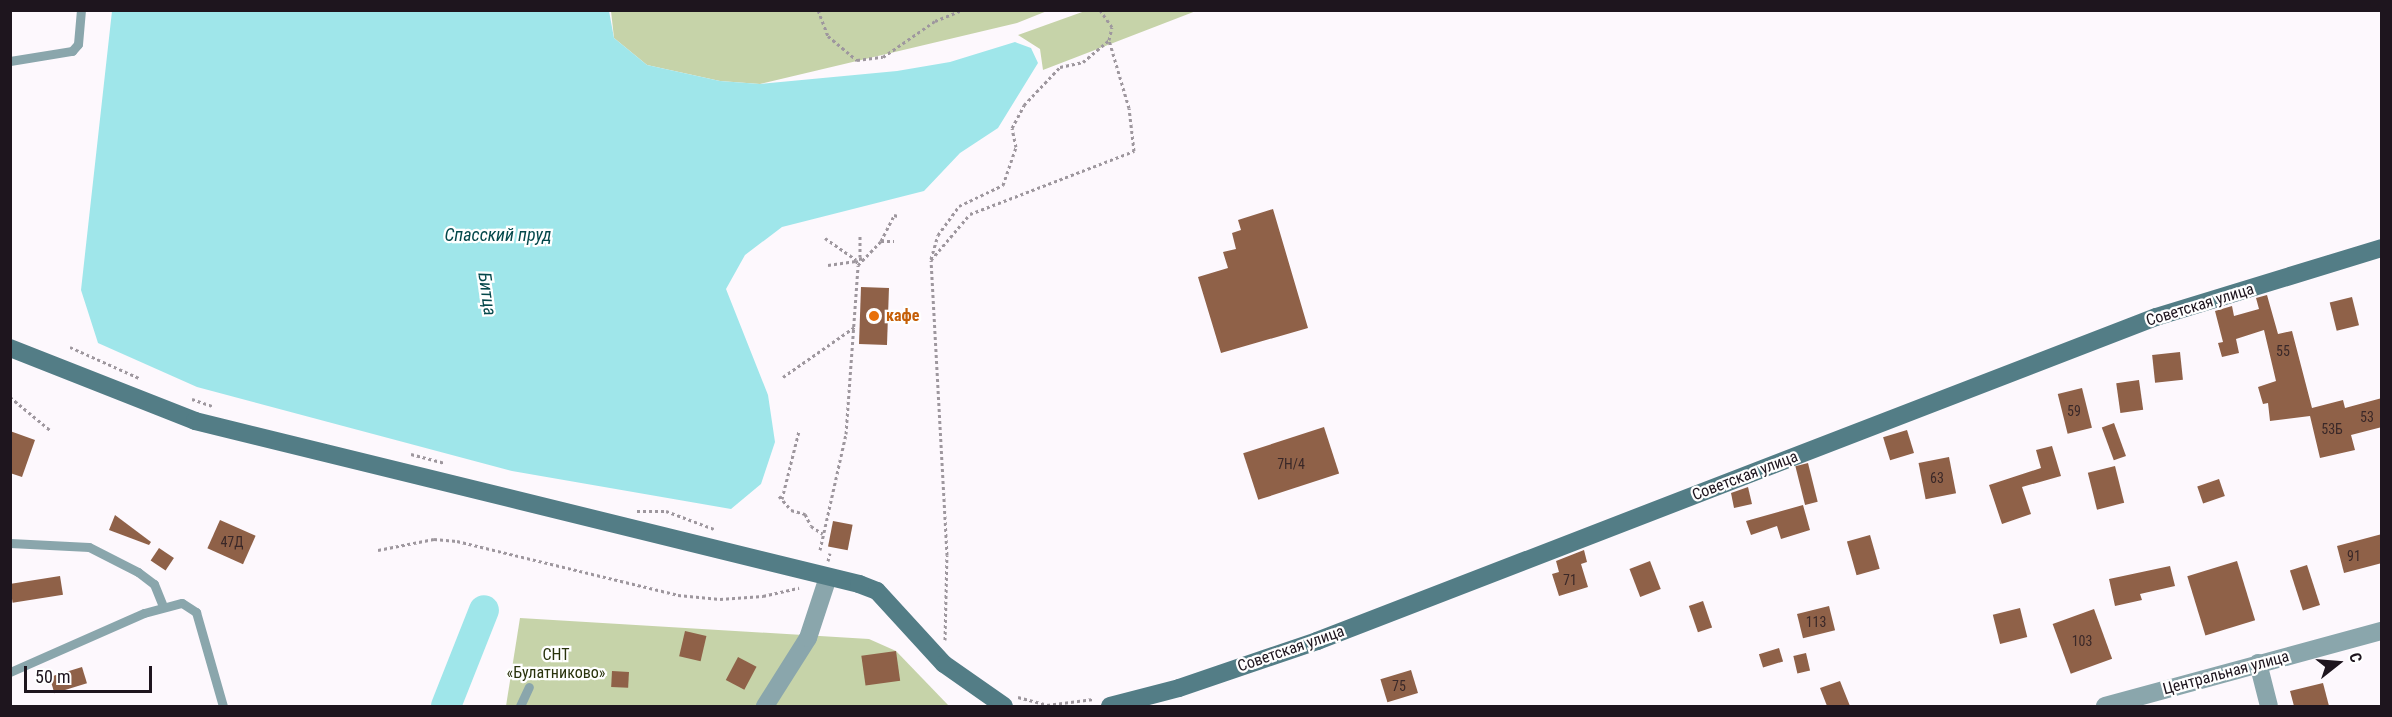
<!DOCTYPE html>
<html>
<head>
<meta charset="utf-8">
<style>
  body { margin:0 }
  #map { position:relative; width:2392px; height:717px; overflow:hidden; background:#fdf8fd; font-family:"Roboto Condensed",sans-serif }
  div>[style] { position:absolute }
  [style*='--x'] { left:calc(var(--x)*1px); top:calc(var(--y)*1px); width:calc(var(--w)*1px); rotate:calc(var(--a)*1deg) }
  .green>* { inset:0; background:#c6d3a9 }
  .water>* { inset:0; background:#9fe6ea }
  .river>* { height:30px; margin:-15px; padding:0 15px; transform-origin:15px; border-radius:15px; background:#9fe6ea }
  .building>* { inset:0; background:#8f6148; transform-origin:0 0 }
  .path>* { height:3px; margin-top:-1.5px; transform-origin:0; background:repeating-linear-gradient(90deg,#9e979e 0 3px,transparent 0 6px) }
  .lane>* { height:9px; margin:-4.5px; padding:0 4.5px; transform-origin:4.5px; border-radius:4.5px; background:#8aa6ac }
  .street>* { height:18px; margin:-9px; padding:0 9px; transform-origin:9px; border-radius:9px; background:#8aa6ac }
  .secondary>* { height:18px; margin:-9px; padding:0 9px; transform-origin:9px; border-radius:9px; background:#537d86 }
  .dots>* { width:16px; height:16px; translate:-50% -50%; box-sizing:border-box; border:3px solid #fff; border-radius:50% }
  span { translate:-50% -50%; white-space:nowrap; text-align:center; line-height:1.15; -webkit-text-stroke:4.5px #fff; paint-order:stroke }
  .number-label { font-size:14px; color:#3a2828 }
  .number-label span { -webkit-text-stroke-width:0 }
  .street-label { font-size:16px; color:#1e151e }
  .food-label { font-size:16px; color:#c56008; font-weight:700 }
  .left { translate:0 -50%; text-align:left }
  .park-label { font-size:16px; color:#29330c }
  .water-label { font-size:18px; color:#04484b; font-style:italic }
  .frame { position:absolute; inset:0; border:12px solid #1e151e; pointer-events:none }
  .north { position:absolute; left:2308px; top:633px; width:60px; height:60px; -webkit-text-stroke:4px #fff; paint-order:stroke; rotate:73deg; font-size:16px; font-weight:700; line-height:24px; text-align:center; color:#1e151e }
  .north::after { content:''; display:block; margin:auto; width:21px; height:27px; background:#1e151e; clip-path:polygon(50% 0,100% 100%,50% 72%,0 100%) }
  .scale { position:absolute; left:24px; top:666px; width:128px; height:27px; box-sizing:border-box; border:3px solid #1e151e; border-top:0; padding-left:8px; font-size:18px; line-height:21px; white-space:nowrap; color:#1e151e; -webkit-text-stroke:4px #fff; paint-order:stroke }
</style>
</head>
<body>
<div id="map">
  <div class="green">
    <i style="clip-path:polygon(611px 11px,1047px 11px,1017px 23px,760px 84px,720px 81px,647px 65px,614px 38px)"></i>
    <i style="clip-path:polygon(1085px 11px,1085px 10px,1196px 11px,1043px 70px,1040px 49px,1018px 35px)"></i>
    <i style="clip-path:polygon(520px 618px,869px 639px,896px 651px,949px 706px,506px 706px)"></i>
  </div>
  <div class="water">
    <i style="clip-path:polygon(112px 11px,609px 11px,614px 38px,647px 65px,720px 81px,760px 84px,897px 71px,950px 62px,1015px 42px,1031px 48px,1038px 63px,998px 128px,960px 153px,924px 191px,782px 227px,745px 255px,726px 289px,768px 395px,775px 442px,761px 484px,731px 509px,512px 471px,197px 387px,98px 343px,81px 290px)"></i>
  </div>
  <div class="river">
    <i style="--x:446;--y:706;--w:103;--a:-68.4"></i>
  </div>
  <div class="building">
    <i style="clip-path:polygon(1273px 209px,1308px 328px,1221px 353px,1198px 277px,1228px 268px,1223px 252px,1236px 249px,1232px 233px,1241px 230px,1238px 220px)"></i>
    <i style="left:861px;top:287px;width:28px;height:57px;rotate:2deg"></i>
    <i style="clip-path:polygon(2267px 295px,2278px 334px,2292px 331px,2312px 408px,2343px 400px,2345px 408px,2382px 398px,2382px 427px,2351px 435px,2355px 450px,2320px 458px,2310px 416px,2270px 421px,2268px 403px,2263px 404px,2258px 387px,2276px 381px,2264px 330px,2236px 339px,2239px 353px,2222px 357px,2218px 343px,2223px 342px,2215px 311px,2232px 306px,2234px 316px,2259px 309px,2256px 298px)"></i>
    <i style="left:2352px;top:297px;width:29px;height:23px;rotate:76deg"></i>
    <i style="left:2180px;top:352px;width:28px;height:28px;rotate:84deg"></i>
    <i style="left:2139px;top:380px;width:30px;height:23px;rotate:82deg"></i>
    <i style="left:2082px;top:388px;width:41px;height:25px;rotate:76deg"></i>
    <i style="left:2114px;top:423px;width:35px;height:13px;rotate:70deg"></i>
    <i style="left:1324px;top:427px;width:49px;height:85px;rotate:72deg"></i>
    <i style="left:1907px;top:430px;width:24px;height:25px;rotate:73deg"></i>
    <i style="clip-path:polygon(10px 431px,35px 440px,22px 477px,10px 473px)"></i>
    <i style="clip-path:polygon(2052px 446px,2061px 476px,2022px 487px,2031px 514px,2002px 524px,1989px 485px,2041px 468px,2036px 450px)"></i>
    <i style="left:1949px;top:457px;width:37px;height:31px;rotate:79deg"></i>
    <i style="left:1808px;top:463px;width:40px;height:13px;rotate:76deg"></i>
    <i style="left:2115px;top:466px;width:38px;height:28px;rotate:76deg"></i>
    <i style="left:2219px;top:479px;width:18px;height:23px;rotate:71deg"></i>
    <i style="clip-path:polygon(1748px 487px,1752px 504px,1734px 508px,1731px 493px)"></i>
    <i style="clip-path:polygon(1803px 505px,1810px 530px,1781px 539px,1777px 526px,1751px 535px,1746px 521px)"></i>
    <i style="clip-path:polygon(115px 515px,151px 542px,149px 545px,109px 530px)"></i>
    <i style="left:220px;top:520px;width:39px;height:31px;rotate:24deg"></i>
    <i style="left:833px;top:521px;width:20px;height:26px;rotate:11deg"></i>
    <i style="clip-path:polygon(2382px 534px,2382px 563px,2344px 573px,2337px 546px)"></i>
    <i style="left:1870px;top:535px;width:35px;height:24px;rotate:74deg"></i>
    <i style="left:159px;top:548px;width:18px;height:15px;rotate:34deg"></i>
    <i style="clip-path:polygon(1584px 550px,1587px 562px,1581px 564px,1588px 587px,1559px 596px,1552px 574px,1559px 572px,1556px 561px)"></i>
    <i style="left:1650px;top:561px;width:30px;height:22px;rotate:69deg"></i>
    <i style="left:2237px;top:561px;width:62px;height:52px;rotate:73deg"></i>
    <i style="left:2307px;top:565px;width:42px;height:18px;rotate:72deg"></i>
    <i style="clip-path:polygon(2170px 566px,2175px 586px,2140px 594px,2142px 600px,2115px 606px,2109px 579px)"></i>
    <i style="left:60px;top:576px;width:19px;height:51px;rotate:81deg"></i>
    <i style="left:1703px;top:601px;width:28px;height:15px;rotate:71deg"></i>
    <i style="left:1829px;top:606px;width:25px;height:33px;rotate:76deg"></i>
    <i style="left:2020px;top:608px;width:30px;height:28px;rotate:76deg"></i>
    <i style="left:2094px;top:609px;width:53px;height:44px;rotate:70deg"></i>
    <i style="left:685px;top:631px;width:22px;height:26px;rotate:13deg"></i>
    <i style="left:1779px;top:648px;width:14px;height:21px;rotate:73deg"></i>
    <i style="left:896px;top:651px;width:30px;height:35px;rotate:82deg"></i>
    <i style="left:1806px;top:653px;width:18px;height:13px;rotate:77deg"></i>
    <i style="left:738px;top:657px;width:21px;height:26px;rotate:28deg"></i>
    <i style="left:82px;top:667px;width:17px;height:34px;rotate:73deg"></i>
    <i style="left:1411px;top:670px;width:24px;height:32px;rotate:73deg"></i>
    <i style="left:612px;top:671px;width:17px;height:16px;rotate:3deg"></i>
    <i style="clip-path:polygon(1840px 681px,1850px 706px,1827px 706px,1820px 688px)"></i>
    <i style="clip-path:polygon(2323px 683px,2329px 706px,2294px 706px,2290px 691px)"></i>
  </div>
  <div class="path">
    <i style="--x:818;--y:10;--w:28;--a:69"></i>
    <i style="--x:828;--y:36;--w:38;--a:40"></i>
    <i style="--x:857;--y:60;--w:26;--a:-7"></i>
    <i style="--x:883;--y:57;--w:63;--a:-34.7"></i>
    <i style="--x:935;--y:21;--w:29;--a:-22"></i>
    <i style="--x:825;--y:238;--w:38;--a:35"></i>
    <i style="--x:881;--y:241;--w:13;--a:0"></i>
    <i style="--x:860;--y:257;--w:22;--a:-90"></i>
    <i style="--x:862;--y:258;--w:6;--a:162"></i>
    <i style="--x:856;--y:260;--w:5;--a:68"></i>
    <i style="--x:858;--y:265;--w:33;--a:-46"></i>
    <i style="--x:881;--y:241;--w:29;--a:-63"></i>
    <i style="--x:894;--y:215;--w:4;--a:14"></i>
    <i style="--x:931;--y:259;--w:25;--a:-74"></i>
    <i style="--x:938;--y:235;--w:36;--a:-54"></i>
    <i style="--x:959;--y:206;--w:49;--a:-25.5"></i>
    <i style="--x:1003;--y:185;--w:40;--a:-71.1"></i>
    <i style="--x:1016;--y:147;--w:19;--a:-102"></i>
    <i style="--x:1012;--y:128;--w:26;--a:-62"></i>
    <i style="--x:1024;--y:105;--w:52;--a:-46.5"></i>
    <i style="--x:1060;--y:67;--w:24;--a:-12"></i>
    <i style="--x:1083;--y:62;--w:34;--a:-40"></i>
    <i style="--x:1109;--y:40;--w:13;--a:-77"></i>
    <i style="--x:1112;--y:27;--w:21;--a:-125"></i>
    <i style="--x:828;--y:265;--w:28;--a:-8"></i>
    <i style="--x:70;--y:347;--w:76;--a:24.2"></i>
    <i style="--x:783;--y:377;--w:89;--a:-34.9"></i>
    <i style="--x:10;--y:397;--w:52;--a:39.5"></i>
    <i style="--x:192;--y:399;--w:21;--a:19"></i>
    <i style="--x:411;--y:454;--w:35;--a:15"></i>
    <i style="--x:779;--y:496;--w:18;--a:49"></i>
    <i style="--x:791;--y:510;--w:15;--a:16"></i>
    <i style="--x:805;--y:514;--w:13;--a:63"></i>
    <i style="--x:811;--y:526;--w:14;--a:34"></i>
    <i style="--x:782;--y:499;--w:70;--a:-76"></i>
    <i style="--x:637;--y:511;--w:29;--a:0"></i>
    <i style="--x:666;--y:511;--w:51;--a:20.6"></i>
    <i style="--x:378;--y:550;--w:57;--a:-11.1"></i>
    <i style="--x:434;--y:539;--w:23;--a:5"></i>
    <i style="--x:457;--y:541;--w:228;--a:13.7"></i>
    <i style="--x:678;--y:595;--w:42;--a:5.4"></i>
    <i style="--x:720;--y:599;--w:43;--a:-4"></i>
    <i style="--x:763;--y:596;--w:37;--a:-13"></i>
    <i style="--x:820;--y:550;--w:119;--a:-77.4"></i>
    <i style="--x:846;--y:434;--w:169;--a:-85.9"></i>
    <i style="--x:828;--y:561;--w:8;--a:-76"></i>
    <i style="--x:945;--y:640;--w:85;--a:-88.7"></i>
    <i style="--x:947;--y:555;--w:295;--a:-93.1"></i>
    <i style="--x:931;--y:260;--w:60;--a:-49.7"></i>
    <i style="--x:970;--y:214;--w:176;--a:-21"></i>
    <i style="--x:1134;--y:151;--w:43;--a:-96.6"></i>
    <i style="--x:1129;--y:108;--w:71;--a:-106.4"></i>
    <i style="--x:1018;--y:697;--w:30;--a:15"></i>
    <i style="--x:1047;--y:705;--w:47;--a:-7.3"></i>
  </div>
  <div class="lane">
    <i style="--x:10;--y:61;--w:63;--a:-9.2"></i>
    <i style="--x:72;--y:51;--w:9;--a:-49"></i>
    <i style="--x:78;--y:44;--w:34;--a:-85"></i>
    <i style="--x:10;--y:543;--w:79;--a:2.9"></i>
    <i style="--x:89;--y:547;--w:55;--a:27"></i>
    <i style="--x:138;--y:572;--w:20;--a:37"></i>
    <i style="--x:154;--y:584;--w:24;--a:68"></i>
    <i style="--x:10;--y:672;--w:146;--a:-23.8"></i>
    <i style="--x:144;--y:613;--w:39;--a:-15"></i>
    <i style="--x:182;--y:603;--w:17;--a:33"></i>
    <i style="--x:196;--y:612;--w:98;--a:74"></i>
    <i style="--x:520;--y:706;--w:21;--a:-65"></i>
  </div>
  <div class="street">
    <i style="--x:2258;--y:663;--w:44;--a:75.7"></i>
    <i style="--x:765;--y:706;--w:80;--a:-57.7"></i>
    <i style="--x:808;--y:638;--w:64;--a:-71.8"></i>
    <i style="--x:2105;--y:706;--w:287;--a:-15.2"></i>
  </div>
  <div class="secondary">
    <i style="--x:10;--y:348;--w:199;--a:21.5"></i>
    <i style="--x:195;--y:421;--w:684;--a:13.79"></i>
    <i style="--x:859;--y:584;--w:19;--a:21"></i>
    <i style="--x:877;--y:591;--w:99;--a:47.5"></i>
    <i style="--x:944;--y:664;--w:73;--a:35"></i>
    <i style="--x:1110;--y:706;--w:71;--a:-14.6"></i>
    <i style="--x:1179;--y:688;--w:146;--a:-18.8"></i>
    <i style="--x:1317;--y:641;--w:899;--a:-21.12"></i>
    <i style="--x:2156;--y:317;--w:236;--a:-17"></i>
  </div>
  <div class="dots">
    <i style="left:874px;top:316px;background:#e8710a"></i>
  </div>
  <div class="number-label">
    <span style="left:2283px;top:351px">55</span>
    <span style="left:2074px;top:411px">59</span>
    <span style="left:2367px;top:417px">53</span>
    <span style="left:2332px;top:429px">53Б</span>
    <span style="left:1291px;top:464px">7Н/4</span>
    <span style="left:1937px;top:478px">63</span>
    <span style="left:232px;top:542px">47Д</span>
    <span style="left:2354px;top:556px">91</span>
    <span style="left:1570px;top:580px">71</span>
    <span style="left:1816px;top:622px">113</span>
    <span style="left:2082px;top:641px">103</span>
    <span style="left:1399px;top:686px">75</span>
  </div>
  <div class="street-label">
    <span style="left:2200px;top:305px;rotate:-17deg">Советская улица</span>
    <span style="left:1745px;top:476px;rotate:-21deg">Советская улица</span>
    <span style="left:1291px;top:649px;rotate:-19deg">Советская улица</span>
    <span style="left:2226px;top:673px;rotate:-15deg">Центральная улица</span>
  </div>
  <div class="food-label">
    <span class="left" style="left:886px;top:316px">кафе</span>
  </div>
  <div class="park-label">
    <span style="left:556px;top:664px">СНТ<br>«Булатниково»</span>
  </div>
  <div class="water-label">
    <span style="left:498px;top:235px">Спасский пруд</span>
    <span style="left:487px;top:294px;rotate:82deg">Битца</span>
  </div>
  <div class="frame"></div>
  <div class="north">С</div>
  <div class="scale">50 m</div>
</div>
</body>
</html>
